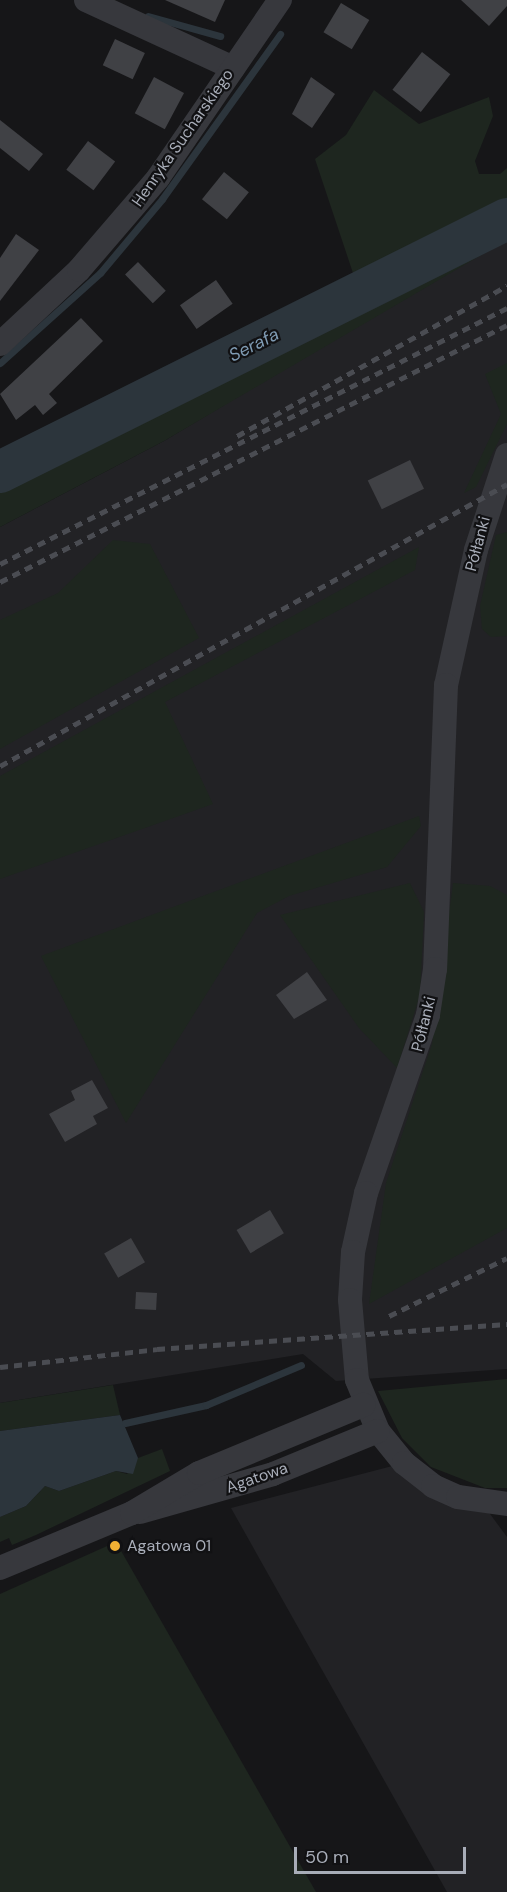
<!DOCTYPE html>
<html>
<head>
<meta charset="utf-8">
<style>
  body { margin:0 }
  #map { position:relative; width:507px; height:1892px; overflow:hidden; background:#161618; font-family:"DM Sans",sans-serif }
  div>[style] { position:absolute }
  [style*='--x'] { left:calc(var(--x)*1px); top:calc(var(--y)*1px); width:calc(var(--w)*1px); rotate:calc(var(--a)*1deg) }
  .built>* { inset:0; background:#222225 }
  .green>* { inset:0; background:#1e261f }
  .water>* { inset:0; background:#2c353c }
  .stream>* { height:7px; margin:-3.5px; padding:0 3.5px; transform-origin:3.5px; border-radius:3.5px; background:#2c353c }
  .river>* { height:42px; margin:-21px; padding:0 21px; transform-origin:21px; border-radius:21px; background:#2c353c }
  .building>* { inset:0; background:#404145; transform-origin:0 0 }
  .minor>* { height:24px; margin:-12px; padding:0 12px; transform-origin:12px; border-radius:12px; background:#37383d }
  .rail>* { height:4.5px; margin-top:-2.25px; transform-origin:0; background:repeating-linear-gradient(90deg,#4a4c52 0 8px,transparent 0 14px) }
  .dots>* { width:16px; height:16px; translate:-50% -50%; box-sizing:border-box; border:3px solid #111113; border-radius:50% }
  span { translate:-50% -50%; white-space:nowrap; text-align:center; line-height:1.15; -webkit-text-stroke:4.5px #111113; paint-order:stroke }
  .street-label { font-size:16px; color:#a8adb8 }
  .poi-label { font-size:16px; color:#a8adb8 }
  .left { translate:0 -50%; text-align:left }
  .water-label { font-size:18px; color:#7f9bb3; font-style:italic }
  .scale { position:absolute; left:294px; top:1847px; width:172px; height:27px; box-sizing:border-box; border:3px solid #a8adb8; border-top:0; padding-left:8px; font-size:18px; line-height:21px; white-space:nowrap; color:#a8adb8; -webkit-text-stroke:4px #111113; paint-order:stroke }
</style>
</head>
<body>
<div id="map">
  <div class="built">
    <i style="clip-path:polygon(507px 236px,507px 1369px,336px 1381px,303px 1354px,0 1403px,0 527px,164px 441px)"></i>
    <i style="clip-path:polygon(404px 1463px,482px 1503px,507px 1537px,507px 1892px,447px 1892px,231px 1508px)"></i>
  </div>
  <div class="green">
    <i style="clip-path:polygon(374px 90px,419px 124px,489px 97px,493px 116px,475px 161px,479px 174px,500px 174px,507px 168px,507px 240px,164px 441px,0 527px,0 463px,353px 273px,315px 159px,346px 135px)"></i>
    <i style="clip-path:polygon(507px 363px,507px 424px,476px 487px,464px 493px,501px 414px,485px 374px)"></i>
    <i style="clip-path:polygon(507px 532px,507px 636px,491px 637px,482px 629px,480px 606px,496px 535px)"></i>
    <i style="clip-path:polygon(113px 540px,150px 544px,199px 638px,0 749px,0 620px,58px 593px)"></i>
    <i style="clip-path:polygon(419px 547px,415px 570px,165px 702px,213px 804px,0 879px,0 776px)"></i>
    <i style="clip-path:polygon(419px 816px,421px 826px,387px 867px,289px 896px,257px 913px,126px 1123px,41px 956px)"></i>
    <i style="clip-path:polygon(410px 883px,424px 912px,420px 995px,397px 1068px,359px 1028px,280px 915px)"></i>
    <i style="clip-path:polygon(453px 883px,490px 886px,507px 895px,507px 1228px,369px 1304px,386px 1183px,432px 1044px)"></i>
    <i style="clip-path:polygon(507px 1379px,507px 1488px,485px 1488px,431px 1467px,402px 1438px,378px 1391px)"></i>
    <i style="clip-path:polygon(113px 1385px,120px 1415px,0 1431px,0 1403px)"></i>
    <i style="clip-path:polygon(162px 1449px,170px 1471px,36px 1535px,12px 1545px,9px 1538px,0 1542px,0 1517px,26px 1506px,45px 1486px,59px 1491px,116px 1471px,127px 1474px,138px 1458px)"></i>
    <i style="clip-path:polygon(116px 1542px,316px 1892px,0 1892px,0 1594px)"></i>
  </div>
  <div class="water">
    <i style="clip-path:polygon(120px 1415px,138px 1458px,133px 1474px,116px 1471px,59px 1491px,45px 1486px,26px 1506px,0 1517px,0 1431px)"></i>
  </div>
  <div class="stream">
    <i style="--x:148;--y:16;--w:75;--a:15.5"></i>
    <i style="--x:0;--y:363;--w:135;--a:-42"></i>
    <i style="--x:100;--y:273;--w:97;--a:-50"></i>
    <i style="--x:162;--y:199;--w:203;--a:-54.4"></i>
    <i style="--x:125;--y:1423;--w:83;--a:-12.5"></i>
    <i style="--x:206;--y:1405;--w:103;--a:-22.8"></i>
  </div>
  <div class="river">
    <i style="--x:0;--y:472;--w:567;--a:-26.52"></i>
  </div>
  <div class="building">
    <i style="clip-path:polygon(165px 0,225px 0,215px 22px)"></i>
    <i style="clip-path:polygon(461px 0,507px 0,507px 6px,489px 26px)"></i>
    <i style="left:341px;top:3px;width:33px;height:34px;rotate:31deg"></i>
    <i style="left:115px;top:39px;width:33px;height:29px;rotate:25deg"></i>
    <i style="left:422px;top:52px;width:36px;height:48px;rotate:38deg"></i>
    <i style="left:154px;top:77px;width:34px;height:41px;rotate:28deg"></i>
    <i style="clip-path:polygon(311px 77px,335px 94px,312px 128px,292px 114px)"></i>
    <i style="clip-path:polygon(0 120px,43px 154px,29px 171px,0 148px)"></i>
    <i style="left:88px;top:141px;width:34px;height:36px;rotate:37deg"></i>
    <i style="left:224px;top:172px;width:32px;height:35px;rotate:39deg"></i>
    <i style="clip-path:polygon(16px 234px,39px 250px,0 301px,0 258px)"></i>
    <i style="left:138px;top:262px;width:40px;height:18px;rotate:46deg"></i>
    <i style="left:216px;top:280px;width:29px;height:44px;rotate:55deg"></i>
    <i style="clip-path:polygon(81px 318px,103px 341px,49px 394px,57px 403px,43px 415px,35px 405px,16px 420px,0 394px)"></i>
    <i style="left:410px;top:460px;width:32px;height:47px;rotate:64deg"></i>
    <i style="clip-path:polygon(307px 972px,327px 1000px,294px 1019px,276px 995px)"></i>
    <i style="clip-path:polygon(92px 1080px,108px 1108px,93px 1116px,97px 1124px,65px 1142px,49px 1114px,75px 1100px,71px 1091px)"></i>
    <i style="left:270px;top:1210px;width:27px;height:39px;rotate:59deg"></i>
    <i style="left:131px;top:1238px;width:28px;height:31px;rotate:60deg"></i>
    <i style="left:136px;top:1292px;width:21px;height:17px;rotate:3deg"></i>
  </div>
  <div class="minor">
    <i style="--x:86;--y:0;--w:162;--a:24.8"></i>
    <i style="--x:0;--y:344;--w:108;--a:-43.1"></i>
    <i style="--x:79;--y:270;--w:121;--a:-49.3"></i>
    <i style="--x:158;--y:178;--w:216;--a:-55.6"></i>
    <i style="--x:507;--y:455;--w:100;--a:108.1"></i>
    <i style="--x:476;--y:550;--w:138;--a:102.5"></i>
    <i style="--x:446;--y:685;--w:284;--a:92.2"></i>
    <i style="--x:435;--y:969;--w:47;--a:98.7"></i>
    <i style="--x:428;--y:1015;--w:188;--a:109.2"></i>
    <i style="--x:366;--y:1193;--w:60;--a:102.4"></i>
    <i style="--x:353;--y:1252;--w:48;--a:93.6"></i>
    <i style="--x:350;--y:1300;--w:80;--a:85"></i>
    <i style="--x:357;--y:1380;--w:55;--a:67.6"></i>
    <i style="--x:378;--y:1431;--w:41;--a:50.9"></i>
    <i style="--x:404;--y:1463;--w:37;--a:38"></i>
    <i style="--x:433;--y:1486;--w:27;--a:24"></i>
    <i style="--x:458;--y:1497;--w:49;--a:8.1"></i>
    <i style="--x:140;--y:1512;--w:138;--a:-15.9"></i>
    <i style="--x:273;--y:1474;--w:113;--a:-22.3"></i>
    <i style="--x:0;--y:1568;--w:143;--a:-22.6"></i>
    <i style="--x:132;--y:1513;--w:78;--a:-30.8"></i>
    <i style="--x:199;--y:1473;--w:178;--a:-22.5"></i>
  </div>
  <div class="rail">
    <i style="--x:237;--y:436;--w:309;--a:-29.1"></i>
    <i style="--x:0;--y:564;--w:568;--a:-26.79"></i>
    <i style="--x:0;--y:582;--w:568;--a:-26.88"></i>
    <i style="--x:0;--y:766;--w:580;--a:-29.08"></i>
    <i style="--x:389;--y:1316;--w:131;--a:-26.2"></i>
    <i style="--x:0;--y:1367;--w:158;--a:-6.5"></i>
    <i style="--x:157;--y:1349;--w:351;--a:-4.1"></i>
  </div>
  <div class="dots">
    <i style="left:115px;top:1546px;background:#f2b134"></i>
  </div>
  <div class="street-label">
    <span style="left:183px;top:138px;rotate:-55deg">Henryka Sucharskiego</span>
    <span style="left:478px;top:544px;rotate:-75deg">Półłanki</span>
    <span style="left:424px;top:1024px;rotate:-76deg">Półłanki</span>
    <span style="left:257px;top:1478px;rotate:-19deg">Agatowa</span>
  </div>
  <div class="poi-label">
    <span class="left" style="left:127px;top:1546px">Agatowa 01</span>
  </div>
  <div class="water-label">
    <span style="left:254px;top:345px;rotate:-27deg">Serafa</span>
  </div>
  <div class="scale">50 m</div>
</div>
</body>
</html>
